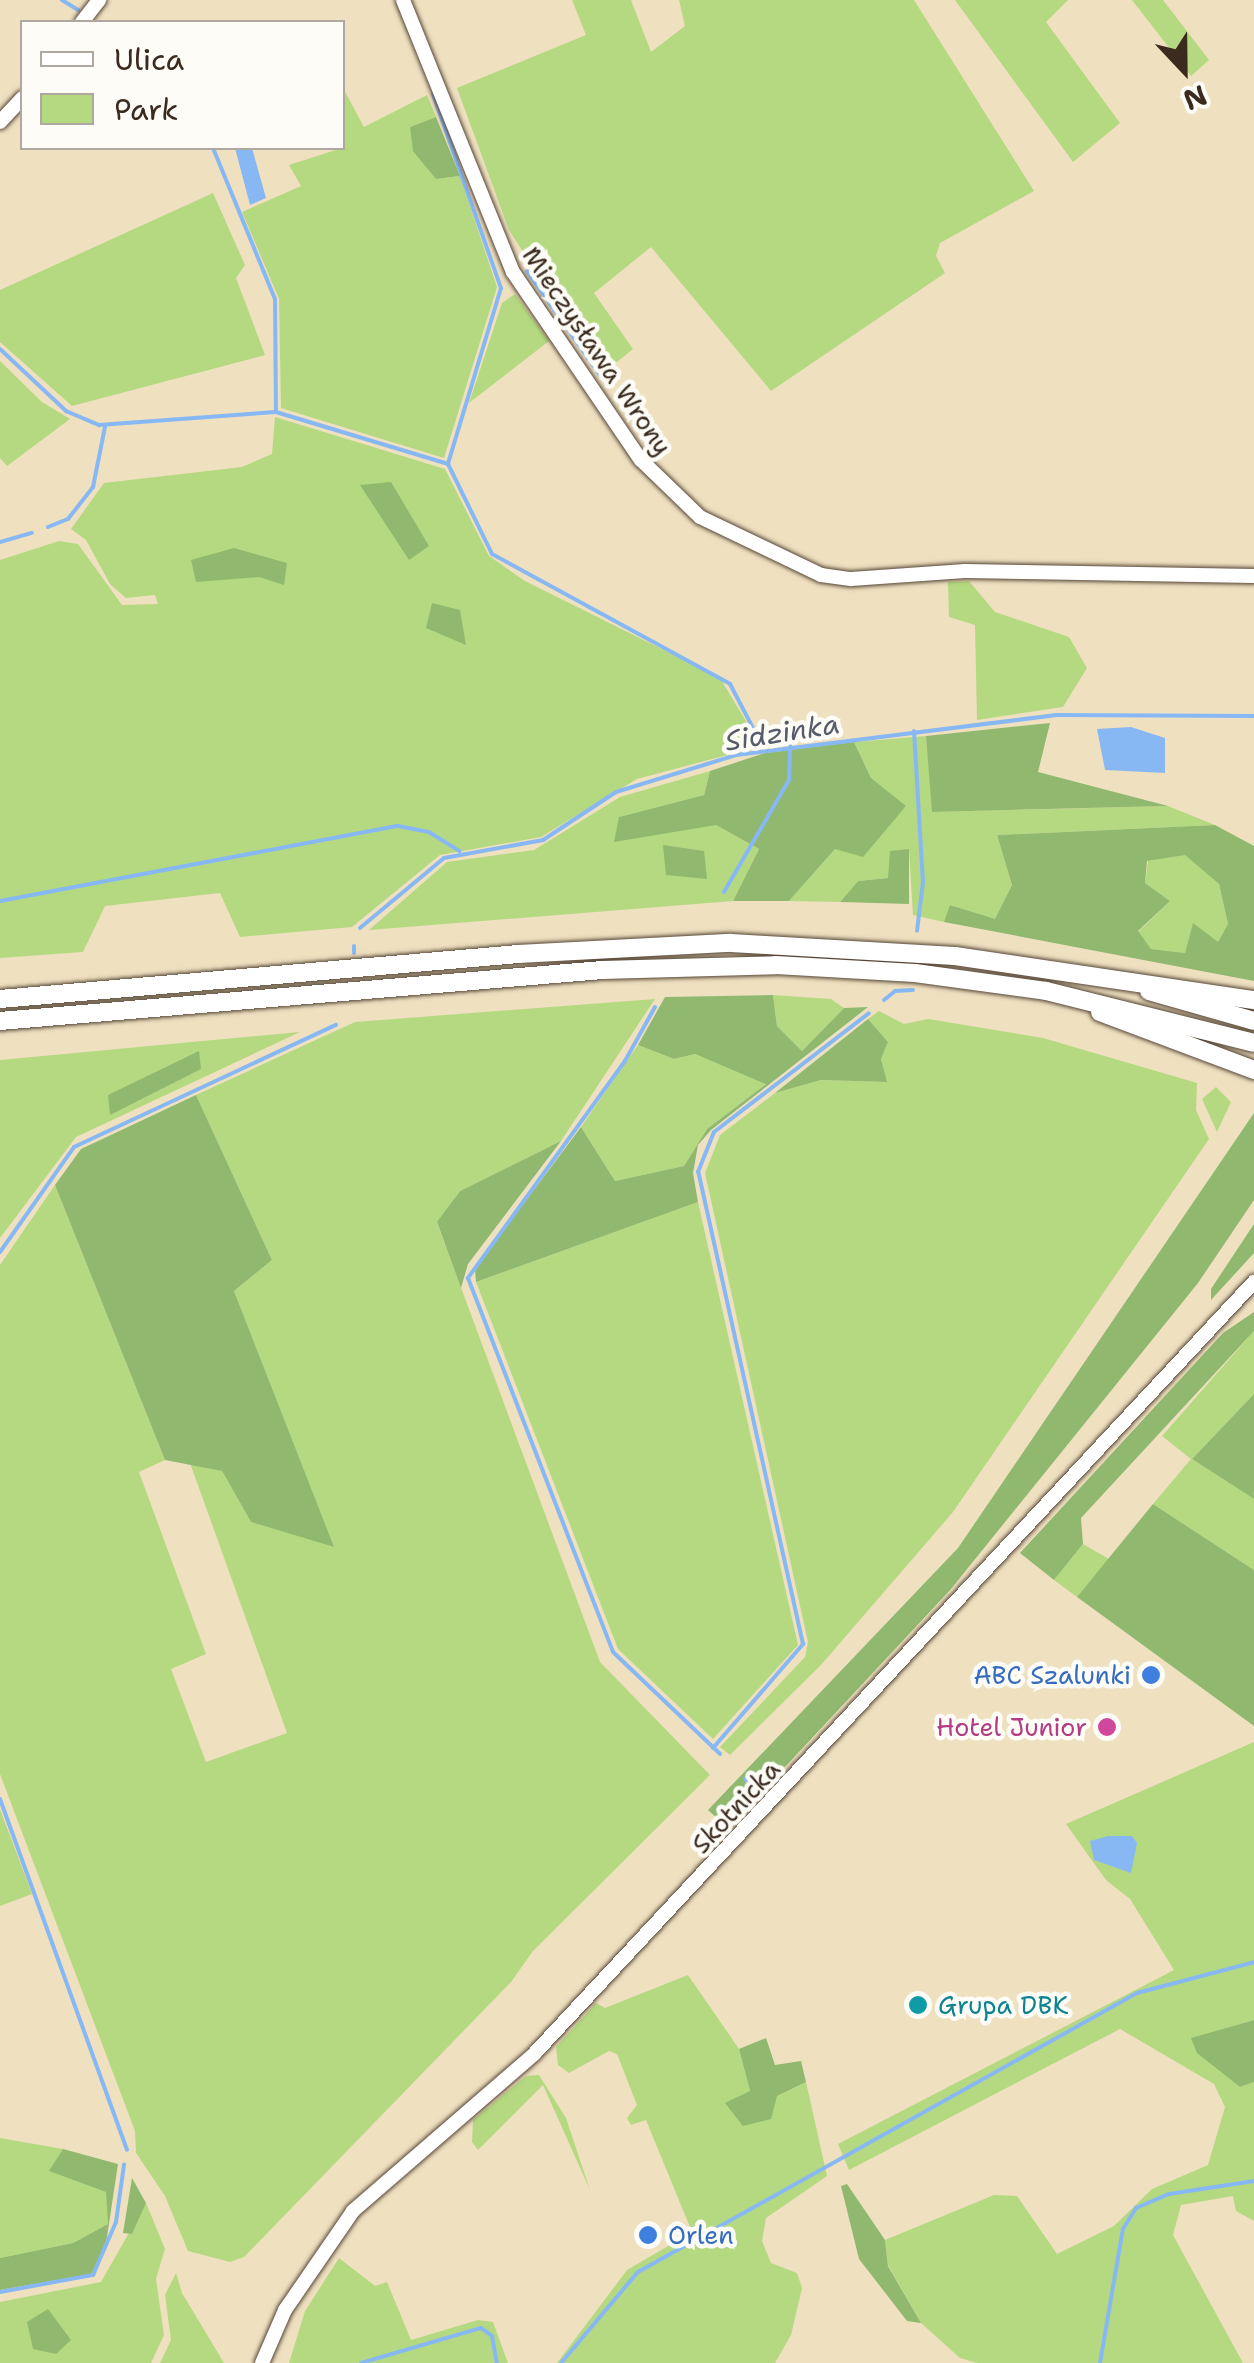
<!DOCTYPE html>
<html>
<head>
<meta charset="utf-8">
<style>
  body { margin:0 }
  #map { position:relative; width:1254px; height:2363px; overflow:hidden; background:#efe0c0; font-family:"Shantell Sans",sans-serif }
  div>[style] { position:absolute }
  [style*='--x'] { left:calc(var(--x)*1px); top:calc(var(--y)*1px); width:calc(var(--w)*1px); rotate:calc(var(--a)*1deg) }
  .green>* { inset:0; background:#b5d981 }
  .forest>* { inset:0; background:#90b96f }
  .water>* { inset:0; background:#88b8f3 }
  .stream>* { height:4px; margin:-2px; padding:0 2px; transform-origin:2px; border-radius:2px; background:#88b8f3 }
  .roads { filter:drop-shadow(0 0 2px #564536) drop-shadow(0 0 2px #564536) }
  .secondary>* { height:14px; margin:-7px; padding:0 7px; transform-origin:7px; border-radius:7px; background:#fff }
  .highway>* { height:18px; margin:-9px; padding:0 9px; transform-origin:9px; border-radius:9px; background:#fff }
  .dots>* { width:28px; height:28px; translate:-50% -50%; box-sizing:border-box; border:5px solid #fdfcf7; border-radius:50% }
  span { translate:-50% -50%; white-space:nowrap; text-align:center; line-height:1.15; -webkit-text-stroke:9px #fdfcf7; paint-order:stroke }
  .street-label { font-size:25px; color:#3b2a1e }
  .shop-label { font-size:25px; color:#366cbe }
  .right { translate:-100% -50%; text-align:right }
  .left { translate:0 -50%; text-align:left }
  .hotel-label { font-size:25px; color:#b23c85 }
  .culture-label { font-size:25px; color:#0d838f }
  .water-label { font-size:28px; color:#565c69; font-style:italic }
  .legend { position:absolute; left:20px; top:20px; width:325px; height:130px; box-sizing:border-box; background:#fdfcf7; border:2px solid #afa8a0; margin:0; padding:12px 18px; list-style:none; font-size:30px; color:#3b2a1e }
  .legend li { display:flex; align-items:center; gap:20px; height:50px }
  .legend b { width:50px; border:2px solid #afa8a0 }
  .north { position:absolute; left:1134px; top:20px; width:100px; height:100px; -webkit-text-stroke:8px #fdfcf7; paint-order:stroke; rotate:158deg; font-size:28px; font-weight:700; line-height:40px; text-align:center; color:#3b2a1e }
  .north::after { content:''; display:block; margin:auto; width:35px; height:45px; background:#3b2a1e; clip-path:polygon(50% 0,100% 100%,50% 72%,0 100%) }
</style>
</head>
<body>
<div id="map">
  <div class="green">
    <i style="clip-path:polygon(572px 0,631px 0,651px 52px,685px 26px,679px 0,914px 0,1034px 191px,940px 243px,936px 256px,945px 273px,771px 391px,651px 247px,594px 293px,633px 349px,602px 374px,509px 230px,457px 88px,586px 35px)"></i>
    <i style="clip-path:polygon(955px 0,1068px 0,1046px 22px,1120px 123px,1073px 162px)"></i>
    <i style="clip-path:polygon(1132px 0,1163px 0,1209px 60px,1191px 76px)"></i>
    <i style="clip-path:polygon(343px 88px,364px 127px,427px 95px,436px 117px,410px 127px,436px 179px,460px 176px,497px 287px,444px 458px,281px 408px,279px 299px,242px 212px,301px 186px,289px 165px,342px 148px)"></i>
    <i style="clip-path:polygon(213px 193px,245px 265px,236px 278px,265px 355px,72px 406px,0 342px,0 290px)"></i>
    <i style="clip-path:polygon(515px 294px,549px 341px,469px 403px,502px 303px)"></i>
    <i style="clip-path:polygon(0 361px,42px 402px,70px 419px,7px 466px,0 458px)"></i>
    <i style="clip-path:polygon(275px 417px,445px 469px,489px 556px,525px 581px,720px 678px,761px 746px,637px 779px,541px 837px,440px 855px,352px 927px,240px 937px,220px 893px,105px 906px,83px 952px,0 958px,0 560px,59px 541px,78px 544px,122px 605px,158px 604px,155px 595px,126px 598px,110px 584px,86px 540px,71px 529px,104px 483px,242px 467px,272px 454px)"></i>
    <i style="clip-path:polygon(969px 581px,995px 612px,1069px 637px,1087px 668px,1063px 707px,977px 720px,975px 625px,949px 617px,948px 582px)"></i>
    <i style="clip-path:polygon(926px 736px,933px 812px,1168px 806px,1215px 825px,997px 835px,1012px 885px,995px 920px,951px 905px,944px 922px,913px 915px,909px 850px,888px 878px,858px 881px,840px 902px,789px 901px,835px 849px,906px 807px,871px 778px,854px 742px)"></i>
    <i style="clip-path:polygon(710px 771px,704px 795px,619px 817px,716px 825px,759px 849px,733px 901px,369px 930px,447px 862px,534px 850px,620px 797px)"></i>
    <i style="clip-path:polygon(1185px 854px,1219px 884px,1228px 924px,1218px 943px,1193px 924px,1185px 953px,1151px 949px,1138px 932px,1170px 901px,1145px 883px,1148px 861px)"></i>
    <i style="clip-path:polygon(773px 995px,831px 999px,844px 1008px,802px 1051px,777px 1026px)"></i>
    <i style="clip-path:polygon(655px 999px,561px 1141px,460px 1191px,437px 1223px,600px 1662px,710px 1775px,533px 1951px,511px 1982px,244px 2257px,230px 2262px,188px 2251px,165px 2196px,136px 2153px,135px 2131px,0 1774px,0 1265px,55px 1185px,165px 1460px,139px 1472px,206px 1654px,171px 1669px,206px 1762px,287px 1733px,190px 1463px,222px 1471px,251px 1522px,333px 1546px,234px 1291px,272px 1260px,196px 1095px,355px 1022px)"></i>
    <i style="clip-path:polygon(879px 1011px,904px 1024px,928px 1019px,1043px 1038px,1197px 1083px,1196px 1110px,1209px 1139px,953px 1512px,821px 1665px,730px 1755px,720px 1747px,805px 1657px,808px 1642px,705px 1173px,720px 1135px,775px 1093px,821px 1080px,886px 1082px,881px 1059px,888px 1042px,868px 1019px)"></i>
    <i style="clip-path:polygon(300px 1032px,76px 1137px,0 1238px,0 1060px)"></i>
    <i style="clip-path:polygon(638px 1045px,674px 1059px,695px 1054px,767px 1083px,707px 1129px,684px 1166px,615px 1181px,581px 1127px)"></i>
    <i style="clip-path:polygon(1216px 1087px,1231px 1102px,1217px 1132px,1202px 1099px)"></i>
    <i style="clip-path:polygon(698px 1202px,798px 1645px,713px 1739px,618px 1649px,476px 1282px)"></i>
    <i style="clip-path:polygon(1254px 1331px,1254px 1394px,1192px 1459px,1254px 1499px,1254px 1570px,1153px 1504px,1191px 1459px,1162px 1436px)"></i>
    <i style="clip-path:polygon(1083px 1544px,1109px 1559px,1077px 1597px,1054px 1580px)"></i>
    <i style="clip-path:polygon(1254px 1742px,1254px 2020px,1192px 2038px,1240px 2087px,1254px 2082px,1254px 2221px,1236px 2211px,1233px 2196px,1181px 2205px,1173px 2235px,1243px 2363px,977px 2363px,960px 2358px,921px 2323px,888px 2265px,885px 2240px,994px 2195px,1017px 2196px,1057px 2254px,1114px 2226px,1152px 2189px,1208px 2165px,1225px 2107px,1214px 2084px,1120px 2029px,849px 2170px,838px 2144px,1174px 1970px,1130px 1899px,1106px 1880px,1066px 1824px)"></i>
    <i style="clip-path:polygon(0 1809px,32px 1894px,0 1906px)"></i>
    <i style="clip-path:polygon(688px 1975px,739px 2049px,750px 2091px,777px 2096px,806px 2082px,827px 2176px,766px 2218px,762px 2241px,771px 2263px,797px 2273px,802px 2288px,791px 2335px,775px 2363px,557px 2363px,627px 2270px,692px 2232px,646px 2120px,631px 2125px,627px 2118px,637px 2105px,617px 2054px,609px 2051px,569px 2073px,558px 2065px,556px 2047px,596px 2003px,605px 2008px)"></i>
    <i style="clip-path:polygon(539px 2075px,566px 2118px,590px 2190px,543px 2085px,478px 2150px,472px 2142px,473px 2120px,526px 2076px)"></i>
    <i style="clip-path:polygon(0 2138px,63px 2149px,50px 2171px,107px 2192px,108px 2224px,73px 2243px,0 2258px)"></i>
    <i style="clip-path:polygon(146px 2203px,165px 2249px,156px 2279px,164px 2335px,151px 2363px,0 2363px,0 2302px,101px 2282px)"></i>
    <i style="clip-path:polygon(339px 2258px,375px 2286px,387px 2282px,411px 2340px,478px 2320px,493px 2322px,508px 2363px,289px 2363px,305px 2311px)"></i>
    <i style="clip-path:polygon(176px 2273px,182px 2293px,224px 2363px,160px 2363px,171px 2340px,165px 2295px)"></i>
  </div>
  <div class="forest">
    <i style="clip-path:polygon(436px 117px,460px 176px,436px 179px,413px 151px,410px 127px)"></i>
    <i style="clip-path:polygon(391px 482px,429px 546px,409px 560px,360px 485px)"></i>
    <i style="clip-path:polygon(234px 548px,287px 563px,284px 585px,259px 577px,196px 582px,191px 560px)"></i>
    <i style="clip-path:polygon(432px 603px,460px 610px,466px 645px,426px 628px)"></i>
    <i style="clip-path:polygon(1050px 723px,1038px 772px,1168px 806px,932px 812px,926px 736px)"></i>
    <i style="clip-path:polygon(854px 742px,871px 778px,906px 806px,863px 857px,835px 849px,789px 901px,733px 901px,759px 849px,716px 825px,614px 842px,619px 817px,704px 795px,710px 771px,765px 753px)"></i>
    <i style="clip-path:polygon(evenodd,1215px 825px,1254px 846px,1254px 981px,944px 922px,950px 905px,995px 919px,1012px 885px,997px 835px,1215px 825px,1185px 855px,1219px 884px,1228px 924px,1218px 942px,1193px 923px,1185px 953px,1151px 949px,1138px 931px,1170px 901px,1145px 883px,1147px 861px,1185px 855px)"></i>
    <i style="clip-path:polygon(663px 845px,704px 851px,707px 879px,666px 875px)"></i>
    <i style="clip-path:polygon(909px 849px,909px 904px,840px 902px,858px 881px,888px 878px,890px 851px)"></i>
    <i style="clip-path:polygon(773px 995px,777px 1026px,802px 1051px,844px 1008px,868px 1007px,711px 1130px,698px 1145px,693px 1173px,698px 1202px,476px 1282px,475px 1269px,581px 1127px,615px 1181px,684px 1166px,707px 1129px,766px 1084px,695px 1054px,674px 1059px,638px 1045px,665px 997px)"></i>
    <i style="clip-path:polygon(868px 1019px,888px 1042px,881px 1059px,887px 1082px,821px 1080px,775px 1093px)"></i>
    <i style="clip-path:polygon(199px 1051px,201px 1069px,110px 1115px,108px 1095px)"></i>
    <i style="clip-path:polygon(196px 1095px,272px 1260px,234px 1291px,334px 1547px,251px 1522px,222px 1471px,165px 1460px,55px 1185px,81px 1149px)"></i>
    <i style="clip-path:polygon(1254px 1113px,1254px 1200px,1198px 1283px,951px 1589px,728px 1828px,708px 1810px,958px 1548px)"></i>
    <i style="clip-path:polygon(561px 1141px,468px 1264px,461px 1288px,437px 1222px,460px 1191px)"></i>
    <i style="clip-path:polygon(1254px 1224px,1254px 1253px,1211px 1300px,1211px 1289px)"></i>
    <i style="clip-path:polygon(1254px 1312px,1254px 1331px,1081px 1518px,1083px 1544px,1054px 1580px,1020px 1553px,1223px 1333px)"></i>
    <i style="clip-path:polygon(1254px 1394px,1254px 1499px,1192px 1459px)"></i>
    <i style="clip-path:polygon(1153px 1504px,1254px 1570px,1254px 1726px,1077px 1597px)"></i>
    <i style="clip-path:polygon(1254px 2020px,1254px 2082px,1240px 2087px,1197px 2053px,1191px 2038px)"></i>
    <i style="clip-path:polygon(766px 2038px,775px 2065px,801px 2061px,806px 2082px,777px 2096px,771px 2119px,743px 2126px,725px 2103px,750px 2091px,739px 2049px)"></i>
    <i style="clip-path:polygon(63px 2149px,118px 2164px,105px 2250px,91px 2274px,0 2290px,0 2258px,73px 2243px,108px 2224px,106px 2192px,49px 2171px)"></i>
    <i style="clip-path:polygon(132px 2178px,146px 2203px,132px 2234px,123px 2233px)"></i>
    <i style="clip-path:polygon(847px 2184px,885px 2240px,888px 2266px,921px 2323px,907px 2321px,859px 2259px,841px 2186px)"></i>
    <i style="clip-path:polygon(48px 2309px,71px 2340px,56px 2354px,33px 2349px,27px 2322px)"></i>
  </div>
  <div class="water">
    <i style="clip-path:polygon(235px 148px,252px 148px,266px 198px,250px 205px)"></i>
    <i style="clip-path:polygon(1131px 727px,1165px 738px,1165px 773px,1105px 770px,1097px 729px)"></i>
    <i style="clip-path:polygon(1108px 1836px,1132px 1836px,1137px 1843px,1131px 1873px,1094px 1860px,1090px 1841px)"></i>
  </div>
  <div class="stream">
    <i style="--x:62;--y:0;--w:19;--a:32"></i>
    <i style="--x:433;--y:94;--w:206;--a:70.7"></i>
    <i style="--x:501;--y:288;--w:184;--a:106.8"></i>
    <i style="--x:213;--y:148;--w:163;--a:67.7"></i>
    <i style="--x:275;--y:299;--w:112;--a:89.5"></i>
    <i style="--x:527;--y:271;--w:131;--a:55"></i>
    <i style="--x:0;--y:349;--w:91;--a:43.2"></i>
    <i style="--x:66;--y:411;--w:36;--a:23"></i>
    <i style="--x:99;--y:425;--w:177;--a:-4.2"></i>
    <i style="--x:276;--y:412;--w:180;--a:16.8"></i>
    <i style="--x:448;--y:464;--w:100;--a:63.9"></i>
    <i style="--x:492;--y:554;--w:271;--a:28.6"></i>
    <i style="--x:730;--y:684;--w:73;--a:62.4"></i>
    <i style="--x:48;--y:527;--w:22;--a:-22"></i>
    <i style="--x:68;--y:519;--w:41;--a:-52"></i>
    <i style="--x:93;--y:487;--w:61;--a:-78.7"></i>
    <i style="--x:0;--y:542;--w:33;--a:-16"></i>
    <i style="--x:914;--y:731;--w:151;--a:86.6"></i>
    <i style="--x:923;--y:882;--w:49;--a:97"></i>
    <i style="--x:724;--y:892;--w:129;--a:-59.9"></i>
    <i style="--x:789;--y:780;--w:35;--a:-88"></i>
    <i style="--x:0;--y:901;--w:405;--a:-10.7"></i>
    <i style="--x:398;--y:826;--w:32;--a:11"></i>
    <i style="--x:429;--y:832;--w:36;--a:32"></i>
    <i style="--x:360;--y:928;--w:109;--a:-39.8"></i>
    <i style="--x:444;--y:858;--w:101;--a:-10.3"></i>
    <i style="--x:543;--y:840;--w:87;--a:-33.3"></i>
    <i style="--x:616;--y:792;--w:126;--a:-17.1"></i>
    <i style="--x:736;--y:755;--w:323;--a:-7.1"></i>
    <i style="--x:1057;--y:715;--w:197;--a:0.3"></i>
    <i style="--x:354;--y:946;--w:7;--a:90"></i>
    <i style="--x:884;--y:1000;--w:14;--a:-39"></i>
    <i style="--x:895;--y:991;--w:18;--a:-3"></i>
    <i style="--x:655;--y:1007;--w:62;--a:119.1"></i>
    <i style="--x:625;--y:1061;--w:268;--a:125.9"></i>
    <i style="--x:468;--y:1278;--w:401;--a:68.8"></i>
    <i style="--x:613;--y:1652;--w:148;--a:43.6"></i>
    <i style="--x:0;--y:1252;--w:128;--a:-54.8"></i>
    <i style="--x:74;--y:1147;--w:289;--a:-25"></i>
    <i style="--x:713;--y:1748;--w:138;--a:-49.1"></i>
    <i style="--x:803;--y:1644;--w:484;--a:-102.5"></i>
    <i style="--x:698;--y:1172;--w:43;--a:-68.2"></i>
    <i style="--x:714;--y:1132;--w:195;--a:-37.5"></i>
    <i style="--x:745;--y:1779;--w:11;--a:41"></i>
    <i style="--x:0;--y:1799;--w:373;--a:70.1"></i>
    <i style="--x:0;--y:2292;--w:95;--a:-10.4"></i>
    <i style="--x:93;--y:2275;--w:58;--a:-66.5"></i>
    <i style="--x:116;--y:2222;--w:58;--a:-82"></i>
    <i style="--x:361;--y:2363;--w:125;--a:-16.3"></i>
    <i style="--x:481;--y:2328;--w:14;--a:36"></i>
    <i style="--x:492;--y:2336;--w:27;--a:80"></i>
    <i style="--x:561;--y:2363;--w:119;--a:-49.8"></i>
    <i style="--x:638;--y:2272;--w:572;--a:-29.21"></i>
    <i style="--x:1137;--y:1993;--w:121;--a:-14.8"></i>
    <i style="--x:1100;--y:2363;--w:136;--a:-80.3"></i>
    <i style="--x:1123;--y:2229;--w:25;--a:-58"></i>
    <i style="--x:1136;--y:2208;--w:36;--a:-23"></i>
    <i style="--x:1169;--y:2194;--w:86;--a:-8.7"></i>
  </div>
  <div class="roads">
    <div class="secondary">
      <i style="--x:403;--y:0;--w:293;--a:68"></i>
      <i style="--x:513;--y:272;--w:227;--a:55.8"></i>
      <i style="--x:641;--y:460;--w:82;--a:44"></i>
      <i style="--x:700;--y:517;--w:134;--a:25.6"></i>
      <i style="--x:821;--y:575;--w:30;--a:8"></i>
      <i style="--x:851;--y:579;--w:114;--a:-4"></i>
      <i style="--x:965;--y:571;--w:289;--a:1"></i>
      <i style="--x:82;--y:22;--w:28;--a:-52"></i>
      <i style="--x:0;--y:122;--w:33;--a:-47"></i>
      <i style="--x:262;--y:2363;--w:58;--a:-66.5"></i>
      <i style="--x:285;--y:2310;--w:120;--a:-55.5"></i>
      <i style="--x:353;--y:2211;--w:240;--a:-40.9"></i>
      <i style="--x:534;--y:2054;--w:1056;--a:-47"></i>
    </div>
    <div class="highway">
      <i style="--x:1149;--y:991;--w:109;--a:15.9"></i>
      <i style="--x:0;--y:999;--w:520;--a:-4.96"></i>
      <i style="--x:518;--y:954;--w:213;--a:-3"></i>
      <i style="--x:731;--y:943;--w:224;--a:3.3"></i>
      <i style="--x:955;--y:956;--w:302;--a:8.4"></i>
      <i style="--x:1100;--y:1012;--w:165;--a:20.6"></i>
      <i style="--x:0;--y:1021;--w:604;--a:-4.84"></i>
      <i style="--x:602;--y:970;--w:174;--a:-1.6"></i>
      <i style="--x:776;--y:965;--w:139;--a:3.3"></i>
      <i style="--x:915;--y:973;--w:132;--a:7.8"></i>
      <i style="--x:1046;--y:991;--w:214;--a:14"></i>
    </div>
  </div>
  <div class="dots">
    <i style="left:1151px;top:1675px;background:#3f7fe0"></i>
    <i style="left:1107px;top:1727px;background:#d1479c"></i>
    <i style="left:918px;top:2005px;background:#0f9aa8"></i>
    <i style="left:648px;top:2235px;background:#3f7fe0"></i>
  </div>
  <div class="street-label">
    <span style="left:597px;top:351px;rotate:56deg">Mieczysława Wrony</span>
    <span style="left:736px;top:1807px;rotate:-47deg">Skotnicka</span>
  </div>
  <div class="shop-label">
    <span class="right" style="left:1131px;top:1675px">ABC Szalunki</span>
    <span class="left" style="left:668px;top:2235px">Orlen</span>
  </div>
  <div class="hotel-label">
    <span class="right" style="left:1087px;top:1727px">Hotel Junior</span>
  </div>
  <div class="culture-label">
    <span class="left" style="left:938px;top:2005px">Grupa DBK</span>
  </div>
  <div class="water-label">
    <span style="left:782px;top:732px;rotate:-9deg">Sidzinka</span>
  </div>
  <ul class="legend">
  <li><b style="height:12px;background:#fff"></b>Ulica</li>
  <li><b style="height:28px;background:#b5d981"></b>Park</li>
  </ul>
  <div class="north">N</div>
</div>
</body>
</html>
